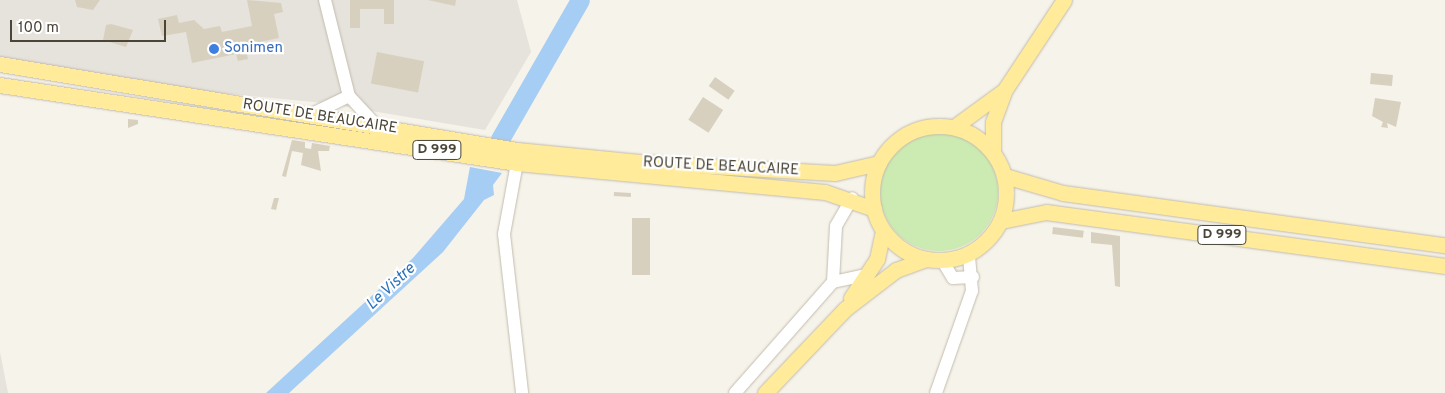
<!DOCTYPE html>
<html>
<head>
<meta charset="utf-8">
<style>
  body { margin:0 }
  #map { position:relative; width:1445px; height:393px; overflow:hidden; background:#f6f3eb; font-family:Overpass,sans-serif }
  div>[style] { position:absolute }
  [style*='--x'] { left:calc(var(--x)*1px); top:calc(var(--y)*1px); width:calc(var(--w)*1px); rotate:calc(var(--a)*1deg) }
  .industrial>* { inset:0; background:#e6e2dc }
  .green>* { inset:0; background:#ccebb2 }
  .round { border-radius:50% }
  .water>* { inset:0; background:#a6cdf4 }
  .river>* { height:19px; margin:-9.5px; padding:0 9.5px; transform-origin:9.5px; border-radius:9.5px; background:#a6cdf4 }
  .building>* { inset:0; background:#d8d0bf; transform-origin:0 0 }
  .roads { filter:drop-shadow(0 0 1px #c2bcac) drop-shadow(0 0 1px #c2bcac) }
  .minor>* { height:12px; margin:-6px; padding:0 6px; transform-origin:6px; border-radius:6px; background:#fff }
  .major>* { height:15px; margin:-7.5px; padding:0 7.5px; transform-origin:7.5px; border-radius:7.5px; background:#ffeb9a }
  .major>.ring { margin:-7.5px; padding:0; box-sizing:content-box; background:none; border:15px solid #ffeb9a; border-radius:50% }
  .dots>* { width:14px; height:14px; translate:-50% -50%; box-sizing:border-box; border:2px solid #fff; border-radius:50% }
  span { translate:-50% -50%; white-space:nowrap; text-align:center; line-height:1.15; -webkit-text-stroke:4.5px #fff; paint-order:stroke }
  .shield-label span { padding:1px 4px; background:#fff; border:1px solid; border-radius:4px; -webkit-text-stroke-width:0 }
  .shield-label { font-size:14px; color:#4a4538; font-weight:700 }
  .shop-label { font-size:15px; color:#366cbe }
  .left { translate:0 -50%; text-align:left }
  .street-label { font-size:15px; color:#4a4538 }
  .water-label { font-size:16px; color:#2b72bc; font-style:italic }
  .scale { position:absolute; left:10px; top:20px; width:156px; height:22px; box-sizing:border-box; border:2px solid #4a4538; border-top:0; padding-left:6px; font-size:15px; line-height:18px; white-space:nowrap; color:#4a4538; -webkit-text-stroke:4px #fff; paint-order:stroke }
</style>
</head>
<body>
<div id="map">
  <div class="industrial">
    <i style="clip-path:polygon(0 0,517px 0,531px 52px,485px 130px,324px 103px,0 72px)"></i>
    <i style="clip-path:polygon(0 352px,8px 393px,0 393px)"></i>
  </div>
  <div class="green">
    <i class="round" style="left:880px;top:133px;width:118px;height:118px"></i>
  </div>
  <div class="water">
    <i style="clip-path:polygon(470px 167px,502px 173px,493px 185px,494px 195px,484px 200px,443px 252px,289px 393px,266px 393px,413px 258px,464px 199px)"></i>
  </div>
  <div class="river">
    <i style="--x:500;--y:139;--w:160;--a:-60.1"></i>
  </div>
  <div class="building">
    <i style="clip-path:polygon(75px 0,100px 0,93px 10px,77px 7px)"></i>
    <i style="clip-path:polygon(247px 0,281px 3px,283px 12px,274px 14px,279px 38px,255px 43px,256px 48px,246px 50px,248px 59px,238px 61px,236px 54px,192px 63px,186px 32px,162px 36px,158px 19px,177px 15px,179px 23px,194px 20px,204px 29px,220px 26px,222px 32px,252px 26px)"></i>
    <i style="clip-path:polygon(350px 0,394px 0,394px 24px,384px 24px,384px 9px,360px 9px,360px 28px,350px 28px)"></i>
    <i style="clip-path:polygon(428px 0,456px 0,455px 6px)"></i>
    <i style="clip-path:polygon(111px 24px,133px 30px,126px 47px,103px 40px,106px 25px)"></i>
    <i style="left:377px;top:52px;width:48px;height:32px;rotate:11deg"></i>
    <i style="left:1371px;top:73px;width:22px;height:11px;rotate:5deg"></i>
    <i style="left:715px;top:77px;width:24px;height:11px;rotate:35deg"></i>
    <i style="left:703px;top:97px;width:24px;height:27px;rotate:33deg"></i>
    <i style="clip-path:polygon(1375px 98px,1401px 102px,1396px 127px,1387px 123px,1388px 128px,1381px 127px,1383px 122px,1372px 116px)"></i>
    <i style="clip-path:polygon(128px 119px,138px 120px,138px 124px,128px 128px)"></i>
    <i style="clip-path:polygon(292px 140px,305px 142px,305px 148px,311px 149px,312px 143px,330px 146px,329px 151px,318px 151px,321px 171px,301px 165px,303px 153px,292px 151px,286px 177px,282px 176px)"></i>
    <i style="left:614px;top:192px;width:17px;height:4px;rotate:3deg"></i>
    <i style="clip-path:polygon(274px 198px,279px 198px,276px 210px,271px 209px)"></i>
    <i style="left:632px;top:218px;width:18px;height:57px"></i>
    <i style="left:1053px;top:227px;width:31px;height:7px;rotate:7deg"></i>
    <i style="clip-path:polygon(1091px 232px,1120px 236px,1120px 287px,1115px 286px,1112px 245px,1091px 243px)"></i>
  </div>
  <div class="roads">
    <div class="minor">
      <i style="--x:325;--y:0;--w:99;--a:76"></i>
      <i style="--x:349;--y:96;--w:40;--a:47"></i>
      <i style="--x:312;--y:114;--w:41;--a:-25.9"></i>
      <i style="--x:517;--y:163;--w:72;--a:100.4"></i>
      <i style="--x:504;--y:234;--w:160;--a:83.5"></i>
      <i style="--x:942;--y:260;--w:21;--a:59"></i>
      <i style="--x:953;--y:278;--w:20;--a:-3"></i>
      <i style="--x:833;--y:282;--w:56;--a:-86.9"></i>
      <i style="--x:836;--y:226;--w:32;--a:-60"></i>
      <i style="--x:735;--y:393;--w:148;--a:-48.6"></i>
      <i style="--x:833;--y:282;--w:34;--a:-12"></i>
      <i style="--x:936;--y:393;--w:108;--a:-70.6"></i>
      <i style="--x:972;--y:291;--w:38;--a:-95"></i>
    </div>
    <div class="major">
      <i style="--x:0;--y:64;--w:524;--a:9.44"></i>
      <i style="--x:517;--y:150;--w:123;--a:5.6"></i>
      <i style="--x:639;--y:162;--w:196;--a:3.2"></i>
      <i style="--x:835;--y:173;--w:45;--a:-12.8"></i>
      <i style="--x:0;--y:85;--w:523;--a:8.58"></i>
      <i style="--x:517;--y:163;--w:309;--a:5.4"></i>
      <i style="--x:825;--y:192;--w:52;--a:19.1"></i>
      <i class="ring" style="left:872px;top:126px;width:119px;height:119px"></i>
      <i style="--x:954;--y:127;--w:59;--a:-36.1"></i>
      <i style="--x:993;--y:151;--w:29;--a:-90"></i>
      <i style="--x:993;--y:122;--w:33;--a:-70"></i>
      <i style="--x:1004;--y:91;--w:109;--a:-56.6"></i>
      <i style="--x:1005;--y:176;--w:60;--a:16.3"></i>
      <i style="--x:1063;--y:193;--w:386;--a:7.8"></i>
      <i style="--x:1001;--y:221;--w:46;--a:-11.3"></i>
      <i style="--x:1046;--y:212;--w:403;--a:7.7"></i>
      <i style="--x:851;--y:298;--w:47;--a:-56.3"></i>
      <i style="--x:877;--y:259;--w:29;--a:-78"></i>
      <i style="--x:765;--y:393;--w:116;--a:-46.4"></i>
      <i style="--x:845;--y:309;--w:64;--a:-37.4"></i>
      <i style="--x:896;--y:270;--w:32;--a:-20"></i>
    </div>
  </div>
  <div class="dots">
    <i style="left:214px;top:49px;background:#3f7fe0"></i>
  </div>
  <div class="shield-label">
    <span style="left:437px;top:150px">D 999</span>
    <span style="left:1222px;top:235px">D 999</span>
  </div>
  <div class="shop-label">
    <span class="left" style="left:224px;top:49px">Sonimen</span>
  </div>
  <div class="street-label">
    <span style="left:320px;top:117px;rotate:9deg">ROUTE DE BEAUCAIRE</span>
    <span style="left:721px;top:167px;rotate:3deg">ROUTE DE BEAUCAIRE</span>
  </div>
  <div class="water-label">
    <span style="left:391px;top:287px;rotate:-43deg">Le Vistre</span>
  </div>
  <div class="scale">100 m</div>
</div>
</body>
</html>
